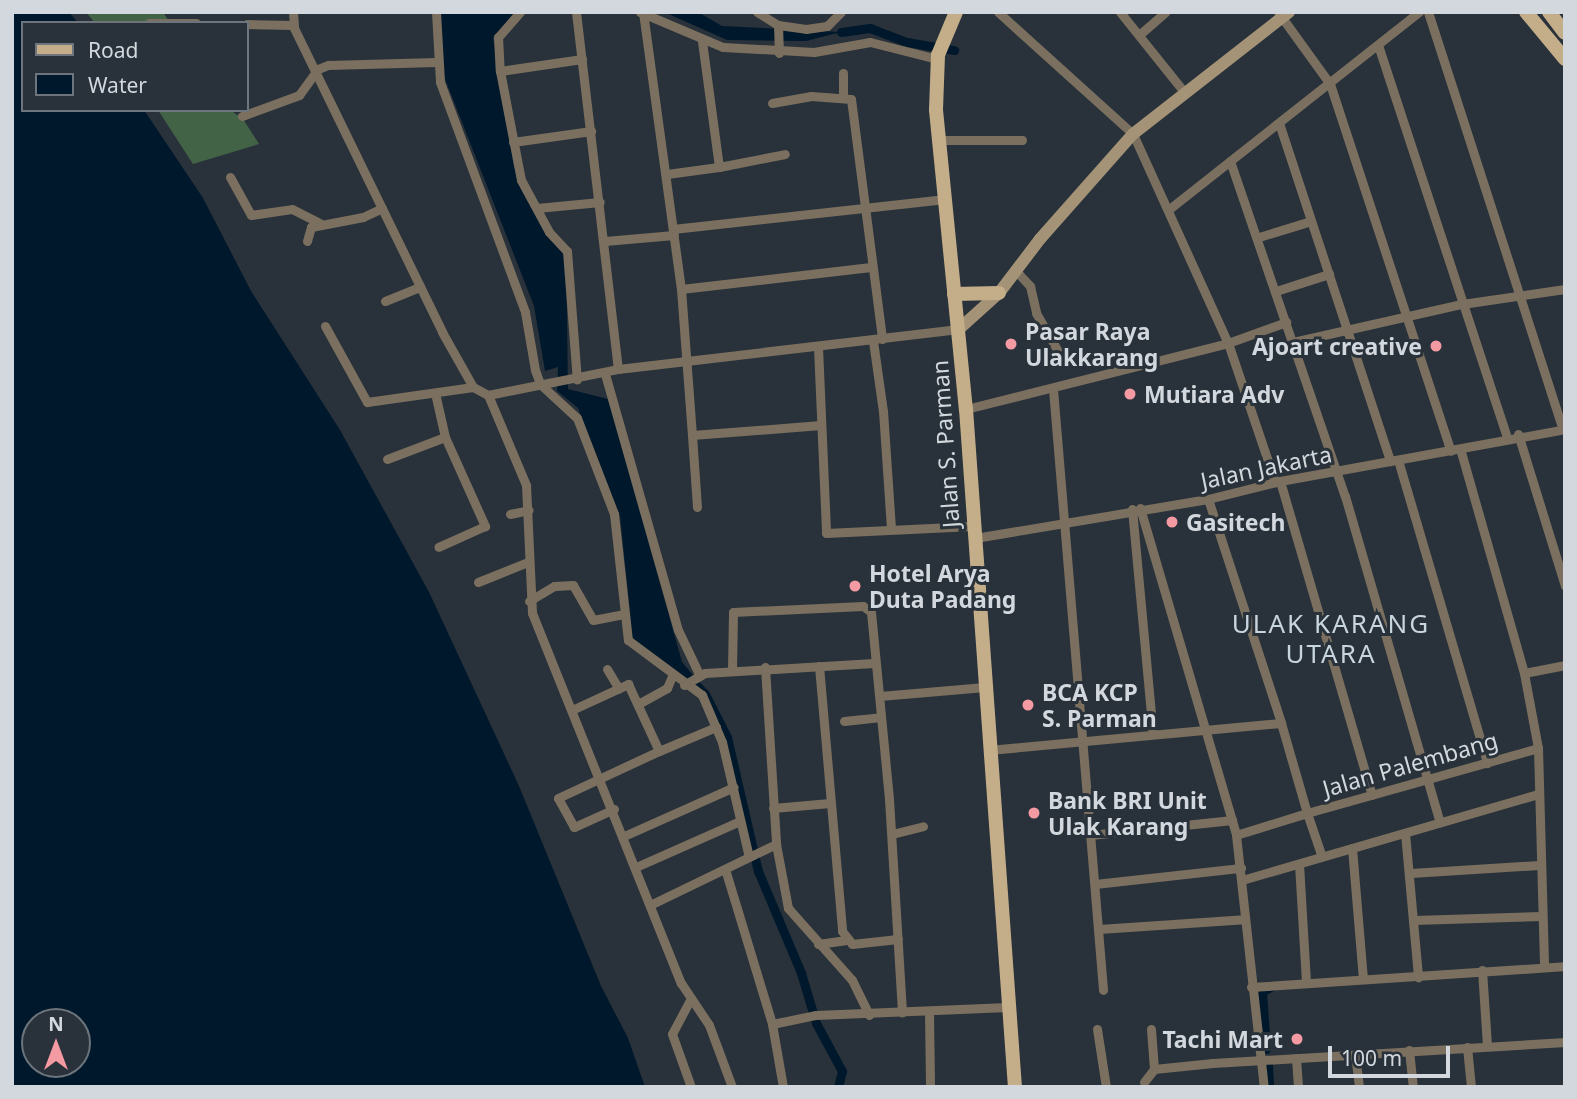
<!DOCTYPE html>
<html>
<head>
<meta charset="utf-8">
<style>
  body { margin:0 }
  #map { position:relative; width:1577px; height:1099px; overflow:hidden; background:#29323a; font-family:"Noto Sans",sans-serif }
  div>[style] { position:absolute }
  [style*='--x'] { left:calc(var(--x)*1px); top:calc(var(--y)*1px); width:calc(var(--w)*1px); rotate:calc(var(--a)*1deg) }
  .green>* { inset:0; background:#436347 }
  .water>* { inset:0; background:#00182b }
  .canal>* { height:9px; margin:-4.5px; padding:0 4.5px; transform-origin:4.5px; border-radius:4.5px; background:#00182b }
  .street>* { height:9px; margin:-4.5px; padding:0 4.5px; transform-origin:4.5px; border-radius:4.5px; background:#7b705f }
  .secondary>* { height:12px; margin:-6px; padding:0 6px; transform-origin:6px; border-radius:6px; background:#a49377 }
  .primary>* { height:14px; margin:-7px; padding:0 7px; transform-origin:7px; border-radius:7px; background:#c4ae8a }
  .dots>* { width:19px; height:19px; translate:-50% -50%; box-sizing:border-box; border:4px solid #29323a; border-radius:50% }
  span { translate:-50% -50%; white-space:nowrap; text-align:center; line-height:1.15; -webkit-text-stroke:6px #29323a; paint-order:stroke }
  .poi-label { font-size:23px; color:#d2d8dd; font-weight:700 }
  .left { translate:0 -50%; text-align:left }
  .right { translate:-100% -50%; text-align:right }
  .street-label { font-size:23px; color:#d2d8dd }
  .quarter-label { font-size:26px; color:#c8d4de; letter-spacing:2px }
  .frame { position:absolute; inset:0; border:14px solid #d2d8dd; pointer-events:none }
  .legend { position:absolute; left:21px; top:21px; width:228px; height:91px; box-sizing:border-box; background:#29323a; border:2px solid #6d747b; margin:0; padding:9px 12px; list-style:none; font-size:21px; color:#d2d8dd }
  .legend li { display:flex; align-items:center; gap:14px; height:35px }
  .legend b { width:35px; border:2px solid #6d747b }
  .north { position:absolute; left:21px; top:1008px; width:70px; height:70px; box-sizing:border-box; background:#29323a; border:2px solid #6d747b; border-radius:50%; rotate:0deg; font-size:19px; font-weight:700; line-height:28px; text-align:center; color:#d2d8dd }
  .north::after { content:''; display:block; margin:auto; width:24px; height:32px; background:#f49aa2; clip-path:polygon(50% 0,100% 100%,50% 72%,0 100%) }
  .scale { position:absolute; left:1328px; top:1046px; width:122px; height:32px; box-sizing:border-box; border:4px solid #d2d8dd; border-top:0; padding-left:9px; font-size:21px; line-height:24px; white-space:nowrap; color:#d2d8dd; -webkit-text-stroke:5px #29323a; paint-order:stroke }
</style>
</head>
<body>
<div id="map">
  <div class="green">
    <i style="clip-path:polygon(86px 12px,163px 12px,170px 23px,95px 23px)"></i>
    <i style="clip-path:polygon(158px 110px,230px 110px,243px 119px,259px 144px,193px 164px)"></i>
  </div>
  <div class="water">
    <i style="clip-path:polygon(evenodd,12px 12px,69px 12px,78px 23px,23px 23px,23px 110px,144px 110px,203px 198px,251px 291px,340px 430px,429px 592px,519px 786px,601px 986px,628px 1038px,645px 1087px,12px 1087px,12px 12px,35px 1022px,77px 1022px,77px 1064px,35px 1064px,35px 1022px)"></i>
    <i style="clip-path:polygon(439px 12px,515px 12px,493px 38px,514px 167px,550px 236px,566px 250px,568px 389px,608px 399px,682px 662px,692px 674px,684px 678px,633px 642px,620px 516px,578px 408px,557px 391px,558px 367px,545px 371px,534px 306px,440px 66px)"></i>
    <i style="clip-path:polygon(664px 12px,698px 12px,722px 26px,841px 32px,806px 41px,727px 40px)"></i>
  </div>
  <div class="canal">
    <i style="--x:841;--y:32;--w:29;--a:-8"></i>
    <i style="--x:870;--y:28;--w:40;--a:21"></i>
    <i style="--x:907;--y:42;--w:48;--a:9.7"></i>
    <i style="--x:687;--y:676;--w:25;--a:45"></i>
    <i style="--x:705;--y:694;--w:48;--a:62.9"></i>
    <i style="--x:727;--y:737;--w:138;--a:77"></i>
    <i style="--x:758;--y:871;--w:111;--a:67.1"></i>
    <i style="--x:801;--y:973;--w:52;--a:73.3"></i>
    <i style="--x:816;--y:1023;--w:55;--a:61.6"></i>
    <i style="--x:842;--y:1071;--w:16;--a:104"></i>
    <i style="--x:1266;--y:1049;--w:57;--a:-94"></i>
    <i style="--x:1262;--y:992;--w:12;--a:-31"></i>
    <i style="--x:1268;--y:1065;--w:22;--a:87"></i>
  </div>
  <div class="street">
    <i style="--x:293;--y:12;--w:16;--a:86"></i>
    <i style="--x:294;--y:28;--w:338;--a:64"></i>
    <i style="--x:442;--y:332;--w:63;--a:60.6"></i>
    <i style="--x:473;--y:387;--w:17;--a:28"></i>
    <i style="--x:488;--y:395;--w:133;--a:-11.3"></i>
    <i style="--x:618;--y:369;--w:343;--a:-6.7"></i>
    <i style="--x:436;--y:12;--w:70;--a:86.7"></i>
    <i style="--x:440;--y:82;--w:245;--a:69.7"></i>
    <i style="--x:525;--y:312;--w:59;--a:80.2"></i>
    <i style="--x:535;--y:370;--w:15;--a:70"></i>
    <i style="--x:540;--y:384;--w:50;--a:42.6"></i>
    <i style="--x:577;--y:418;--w:103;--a:68.9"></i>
    <i style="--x:614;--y:514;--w:127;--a:83.7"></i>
    <i style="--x:628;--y:640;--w:92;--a:36.6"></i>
    <i style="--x:702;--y:695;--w:51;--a:66.9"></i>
    <i style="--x:722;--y:742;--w:118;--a:76.8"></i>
    <i style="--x:520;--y:12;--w:33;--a:131"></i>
    <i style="--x:498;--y:37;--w:34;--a:87"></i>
    <i style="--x:500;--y:71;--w:111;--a:79.1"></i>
    <i style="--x:521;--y:180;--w:59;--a:61.7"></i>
    <i style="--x:549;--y:232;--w:26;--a:47"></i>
    <i style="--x:567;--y:251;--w:129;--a:85.6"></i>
    <i style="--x:576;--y:12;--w:359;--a:83.3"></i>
    <i style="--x:640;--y:12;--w:90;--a:22.9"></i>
    <i style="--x:723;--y:47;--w:91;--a:3.1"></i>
    <i style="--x:814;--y:52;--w:57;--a:-10.1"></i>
    <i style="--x:870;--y:42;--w:69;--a:14.2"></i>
    <i style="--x:643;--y:12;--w:280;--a:82.2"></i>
    <i style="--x:681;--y:289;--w:146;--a:85.7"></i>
    <i style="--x:757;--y:12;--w:25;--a:32"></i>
    <i style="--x:778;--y:25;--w:28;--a:8"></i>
    <i style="--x:806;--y:29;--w:21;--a:-8"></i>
    <i style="--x:827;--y:26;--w:20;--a:-45"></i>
    <i style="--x:998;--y:12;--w:182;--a:42.1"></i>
    <i style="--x:1133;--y:134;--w:230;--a:65.6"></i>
    <i style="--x:1228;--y:343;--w:147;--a:71.3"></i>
    <i style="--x:1120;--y:12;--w:104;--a:51.3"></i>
    <i style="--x:1278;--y:12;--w:89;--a:54.2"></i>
    <i style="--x:1330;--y:84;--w:386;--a:71.8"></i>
    <i style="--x:1428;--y:12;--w:438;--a:72.1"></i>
    <i style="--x:149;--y:23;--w:47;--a:0"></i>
    <i style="--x:247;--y:24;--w:46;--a:1.2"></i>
    <i style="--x:778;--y:25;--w:28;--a:88"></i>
    <i style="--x:1139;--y:35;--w:35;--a:-41"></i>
    <i style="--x:1378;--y:45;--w:413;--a:71.8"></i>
    <i style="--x:500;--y:71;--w:83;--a:-8.3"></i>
    <i style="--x:843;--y:73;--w:22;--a:90"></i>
    <i style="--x:772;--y:103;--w:40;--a:-10"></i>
    <i style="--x:811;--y:96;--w:40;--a:4.3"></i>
    <i style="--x:851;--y:99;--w:242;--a:82.6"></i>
    <i style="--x:242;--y:116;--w:61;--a:-20.2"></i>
    <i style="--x:299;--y:95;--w:32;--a:-54"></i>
    <i style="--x:318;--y:69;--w:11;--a:-22"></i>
    <i style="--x:328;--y:65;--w:108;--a:-1.6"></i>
    <i style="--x:1279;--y:123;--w:356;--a:71.8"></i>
    <i style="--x:940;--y:140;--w:82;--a:0"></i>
    <i style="--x:513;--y:142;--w:79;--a:-8"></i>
    <i style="--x:1230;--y:161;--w:354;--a:71.1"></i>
    <i style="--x:1345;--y:496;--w:340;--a:73.8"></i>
    <i style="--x:719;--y:167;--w:67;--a:-11.1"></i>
    <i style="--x:667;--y:174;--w:52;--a:-7.7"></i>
    <i style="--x:719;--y:167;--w:127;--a:-97.7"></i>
    <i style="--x:230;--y:177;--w:43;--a:61.1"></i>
    <i style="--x:251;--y:215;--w:41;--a:-8.3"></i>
    <i style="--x:292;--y:209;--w:31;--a:27"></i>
    <i style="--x:537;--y:208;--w:63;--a:-5.4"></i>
    <i style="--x:1168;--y:210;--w:320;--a:-38.3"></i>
    <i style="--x:673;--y:229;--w:274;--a:-6.3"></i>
    <i style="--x:1259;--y:237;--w:54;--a:-17.1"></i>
    <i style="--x:307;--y:241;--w:15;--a:-74"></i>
    <i style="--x:311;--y:227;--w:53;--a:-10.9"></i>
    <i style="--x:363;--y:217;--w:21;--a:-25"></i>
    <i style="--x:605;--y:241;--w:69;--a:-5"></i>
    <i style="--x:1016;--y:271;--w:21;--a:47"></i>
    <i style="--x:1030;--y:286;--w:28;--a:77"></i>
    <i style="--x:1036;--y:313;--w:54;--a:60.1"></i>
    <i style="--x:681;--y:289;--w:191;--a:-6.6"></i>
    <i style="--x:1276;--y:291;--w:56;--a:-17.8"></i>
    <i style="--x:385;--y:301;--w:38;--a:-22"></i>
    <i style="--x:325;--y:326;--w:87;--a:61.1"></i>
    <i style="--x:367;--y:402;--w:107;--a:-8.1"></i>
    <i style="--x:873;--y:341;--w:71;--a:81.9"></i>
    <i style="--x:883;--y:411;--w:118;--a:86.1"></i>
    <i style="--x:1293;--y:342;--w:173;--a:-12.7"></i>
    <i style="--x:1462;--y:304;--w:104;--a:-8.3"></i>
    <i style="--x:818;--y:347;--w:186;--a:87.5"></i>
    <i style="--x:826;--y:533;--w:147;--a:-2.7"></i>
    <i style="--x:605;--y:374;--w:266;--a:74.1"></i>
    <i style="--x:678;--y:630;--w:49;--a:64.5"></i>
    <i style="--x:1053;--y:389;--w:603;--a:85.24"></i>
    <i style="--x:435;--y:393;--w:45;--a:77.2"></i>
    <i style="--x:445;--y:437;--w:98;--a:65.8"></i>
    <i style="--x:485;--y:526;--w:51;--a:155.9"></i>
    <i style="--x:488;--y:395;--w:98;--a:67.1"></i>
    <i style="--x:526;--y:485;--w:128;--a:87.3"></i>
    <i style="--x:532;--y:613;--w:399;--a:68.1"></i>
    <i style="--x:681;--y:983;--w:50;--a:56.3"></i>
    <i style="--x:709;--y:1025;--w:66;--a:69.6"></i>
    <i style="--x:966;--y:409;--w:270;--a:-14.1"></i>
    <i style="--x:1228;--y:343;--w:62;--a:-19.9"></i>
    <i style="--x:1518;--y:434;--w:159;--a:72.8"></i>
    <i style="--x:387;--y:459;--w:62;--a:-20.8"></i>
    <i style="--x:1398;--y:460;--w:316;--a:73.6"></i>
    <i style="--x:1280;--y:481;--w:327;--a:73.7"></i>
    <i style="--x:1208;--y:499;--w:236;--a:71.9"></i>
    <i style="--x:697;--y:507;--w:72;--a:-94"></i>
    <i style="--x:692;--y:435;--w:129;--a:-4.4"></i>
    <i style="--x:1140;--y:508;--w:341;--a:73.6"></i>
    <i style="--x:1236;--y:835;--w:254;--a:83.7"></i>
    <i style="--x:1132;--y:509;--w:226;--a:84.7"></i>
    <i style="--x:510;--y:514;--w:19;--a:-12"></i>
    <i style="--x:975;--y:538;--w:236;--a:-9.5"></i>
    <i style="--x:1208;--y:499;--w:74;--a:-14"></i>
    <i style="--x:1280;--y:481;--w:290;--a:-10.3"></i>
    <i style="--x:478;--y:582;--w:54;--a:-21.8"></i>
    <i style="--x:529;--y:601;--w:29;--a:-31"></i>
    <i style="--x:554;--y:586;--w:19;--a:-3"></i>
    <i style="--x:573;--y:585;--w:40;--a:60.3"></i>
    <i style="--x:593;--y:620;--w:31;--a:-11"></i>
    <i style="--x:819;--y:666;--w:266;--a:85"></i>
    <i style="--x:842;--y:931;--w:16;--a:52"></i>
    <i style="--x:852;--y:944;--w:46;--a:-6.2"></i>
    <i style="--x:765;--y:667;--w:177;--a:86.4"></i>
    <i style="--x:776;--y:844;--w:65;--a:79.4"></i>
    <i style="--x:788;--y:908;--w:96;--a:48.4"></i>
    <i style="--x:852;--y:980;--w:39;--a:64"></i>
    <i style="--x:607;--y:669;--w:23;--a:59"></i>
    <i style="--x:732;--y:670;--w:58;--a:-89"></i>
    <i style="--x:733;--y:612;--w:130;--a:-2.6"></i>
    <i style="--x:863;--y:606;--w:10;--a:37"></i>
    <i style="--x:871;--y:612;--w:188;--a:84.5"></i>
    <i style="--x:889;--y:799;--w:214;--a:86.5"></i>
    <i style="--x:1524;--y:673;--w:42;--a:-11"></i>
    <i style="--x:684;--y:685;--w:24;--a:-30"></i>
    <i style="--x:705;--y:673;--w:169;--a:-3.4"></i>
    <i style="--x:880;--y:696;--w:105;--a:-4.9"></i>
    <i style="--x:640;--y:703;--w:31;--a:-29"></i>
    <i style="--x:667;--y:688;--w:13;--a:-67"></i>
    <i style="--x:574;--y:709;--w:60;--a:-24.8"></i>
    <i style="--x:628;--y:684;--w:74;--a:65.2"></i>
    <i style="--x:659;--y:751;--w:62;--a:-22.8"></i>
    <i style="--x:844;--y:721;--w:37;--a:-6"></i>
    <i style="--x:1538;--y:748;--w:218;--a:88.4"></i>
    <i style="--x:989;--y:750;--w:293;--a:-5.3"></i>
    <i style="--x:1281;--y:723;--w:94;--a:73.9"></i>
    <i style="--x:1307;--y:813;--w:240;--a:-15.7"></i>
    <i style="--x:1538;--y:748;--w:76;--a:-100.6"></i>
    <i style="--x:1524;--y:673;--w:233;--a:-105.9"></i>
    <i style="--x:773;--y:808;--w:57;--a:-5"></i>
    <i style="--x:614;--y:809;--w:44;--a:155.8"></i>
    <i style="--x:574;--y:827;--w:33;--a:-119"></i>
    <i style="--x:558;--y:798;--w:111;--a:-25"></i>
    <i style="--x:1405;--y:833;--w:145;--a:84.8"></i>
    <i style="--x:892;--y:834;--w:32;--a:-14"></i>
    <i style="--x:1090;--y:835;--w:143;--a:-6"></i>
    <i style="--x:1236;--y:835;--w:74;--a:-17.2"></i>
    <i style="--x:1307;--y:813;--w:46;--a:71.2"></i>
    <i style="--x:624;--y:836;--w:120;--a:-24"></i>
    <i style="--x:1352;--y:848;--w:131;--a:85.2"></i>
    <i style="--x:1299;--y:864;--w:118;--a:86.6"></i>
    <i style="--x:636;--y:867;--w:114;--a:-23.9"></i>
    <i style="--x:725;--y:869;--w:162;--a:73.1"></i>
    <i style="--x:772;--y:1024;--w:64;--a:80.1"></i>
    <i style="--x:1411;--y:873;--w:128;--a:-3.6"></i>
    <i style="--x:1242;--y:880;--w:308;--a:-16.2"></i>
    <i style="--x:1095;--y:884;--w:147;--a:-6.3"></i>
    <i style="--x:652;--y:904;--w:138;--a:-25.8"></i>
    <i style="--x:1414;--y:920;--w:128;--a:-1.8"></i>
    <i style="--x:1099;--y:929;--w:145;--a:-3.9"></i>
    <i style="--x:818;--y:944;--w:27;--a:-8"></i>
    <i style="--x:1482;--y:970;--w:76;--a:86.2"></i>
    <i style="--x:1251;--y:987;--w:315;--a:-3.8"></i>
    <i style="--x:690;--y:1000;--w:38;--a:118"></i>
    <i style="--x:672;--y:1034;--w:56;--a:70.3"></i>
    <i style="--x:929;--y:1012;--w:75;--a:89.2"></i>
    <i style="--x:772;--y:1024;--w:45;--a:-11.6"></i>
    <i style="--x:816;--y:1015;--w:192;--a:-2.4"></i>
    <i style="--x:1097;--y:1029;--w:59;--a:81.2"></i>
    <i style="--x:1151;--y:1029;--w:40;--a:85.7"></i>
    <i style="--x:1467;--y:1047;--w:40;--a:84.3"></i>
    <i style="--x:1409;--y:1050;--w:37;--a:84"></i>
    <i style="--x:1355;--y:1054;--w:33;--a:83"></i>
    <i style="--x:1296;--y:1058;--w:29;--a:86"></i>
    <i style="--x:1144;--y:1082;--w:16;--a:-52"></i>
    <i style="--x:1154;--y:1069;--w:59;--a:-5.8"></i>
    <i style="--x:1213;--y:1063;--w:353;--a:-3.4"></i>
  </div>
  <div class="secondary">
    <i style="--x:959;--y:329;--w:54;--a:-42"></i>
    <i style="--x:999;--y:293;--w:68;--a:-52.8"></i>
    <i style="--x:1040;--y:239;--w:140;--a:-48.5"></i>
    <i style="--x:1133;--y:134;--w:198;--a:-38"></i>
  </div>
  <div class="primary">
    <i style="--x:956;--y:12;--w:47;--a:112.7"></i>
    <i style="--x:938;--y:55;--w:55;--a:92.1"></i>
    <i style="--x:936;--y:110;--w:301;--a:84.3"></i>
    <i style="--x:966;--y:409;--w:680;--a:85.87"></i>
    <i style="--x:1526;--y:12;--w:61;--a:50.3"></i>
    <i style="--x:1549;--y:12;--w:26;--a:53"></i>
    <i style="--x:954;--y:294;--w:45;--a:-1.3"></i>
  </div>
  <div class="dots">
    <i style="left:1011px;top:344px;background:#f49aa2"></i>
    <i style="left:1436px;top:346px;background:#f49aa2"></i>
    <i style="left:1130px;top:394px;background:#f49aa2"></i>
    <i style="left:1172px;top:522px;background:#f49aa2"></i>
    <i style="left:855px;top:586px;background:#f49aa2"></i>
    <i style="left:1028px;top:705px;background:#f49aa2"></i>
    <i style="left:1034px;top:813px;background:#f49aa2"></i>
    <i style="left:1297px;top:1039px;background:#f49aa2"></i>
  </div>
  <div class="poi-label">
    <span class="left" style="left:1025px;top:344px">Pasar Raya<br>Ulakkarang</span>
    <span class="right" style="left:1422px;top:346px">Ajoart creative</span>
    <span class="left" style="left:1144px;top:394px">Mutiara Adv</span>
    <span class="left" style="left:1186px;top:522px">Gasitech</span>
    <span class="left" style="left:869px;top:586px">Hotel Arya<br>Duta Padang</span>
    <span class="left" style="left:1042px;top:705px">BCA KCP<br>S. Parman</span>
    <span class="left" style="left:1048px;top:813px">Bank BRI Unit<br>Ulak Karang</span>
    <span class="right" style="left:1283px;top:1039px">Tachi Mart</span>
  </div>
  <div class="street-label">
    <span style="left:945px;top:444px;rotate:-94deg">Jalan S. Parman</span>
    <span style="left:1266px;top:467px;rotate:-12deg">Jalan Jakarta</span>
    <span style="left:1410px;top:764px;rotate:-16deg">Jalan Palembang</span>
  </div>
  <div class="quarter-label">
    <span style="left:1331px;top:639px">ULAK KARANG<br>UTARA</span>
  </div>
  <div class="frame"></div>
  <ul class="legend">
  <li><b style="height:9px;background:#c4ae8a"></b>Road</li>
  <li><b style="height:19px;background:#00182b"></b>Water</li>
  </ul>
  <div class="north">N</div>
  <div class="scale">100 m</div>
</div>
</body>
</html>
